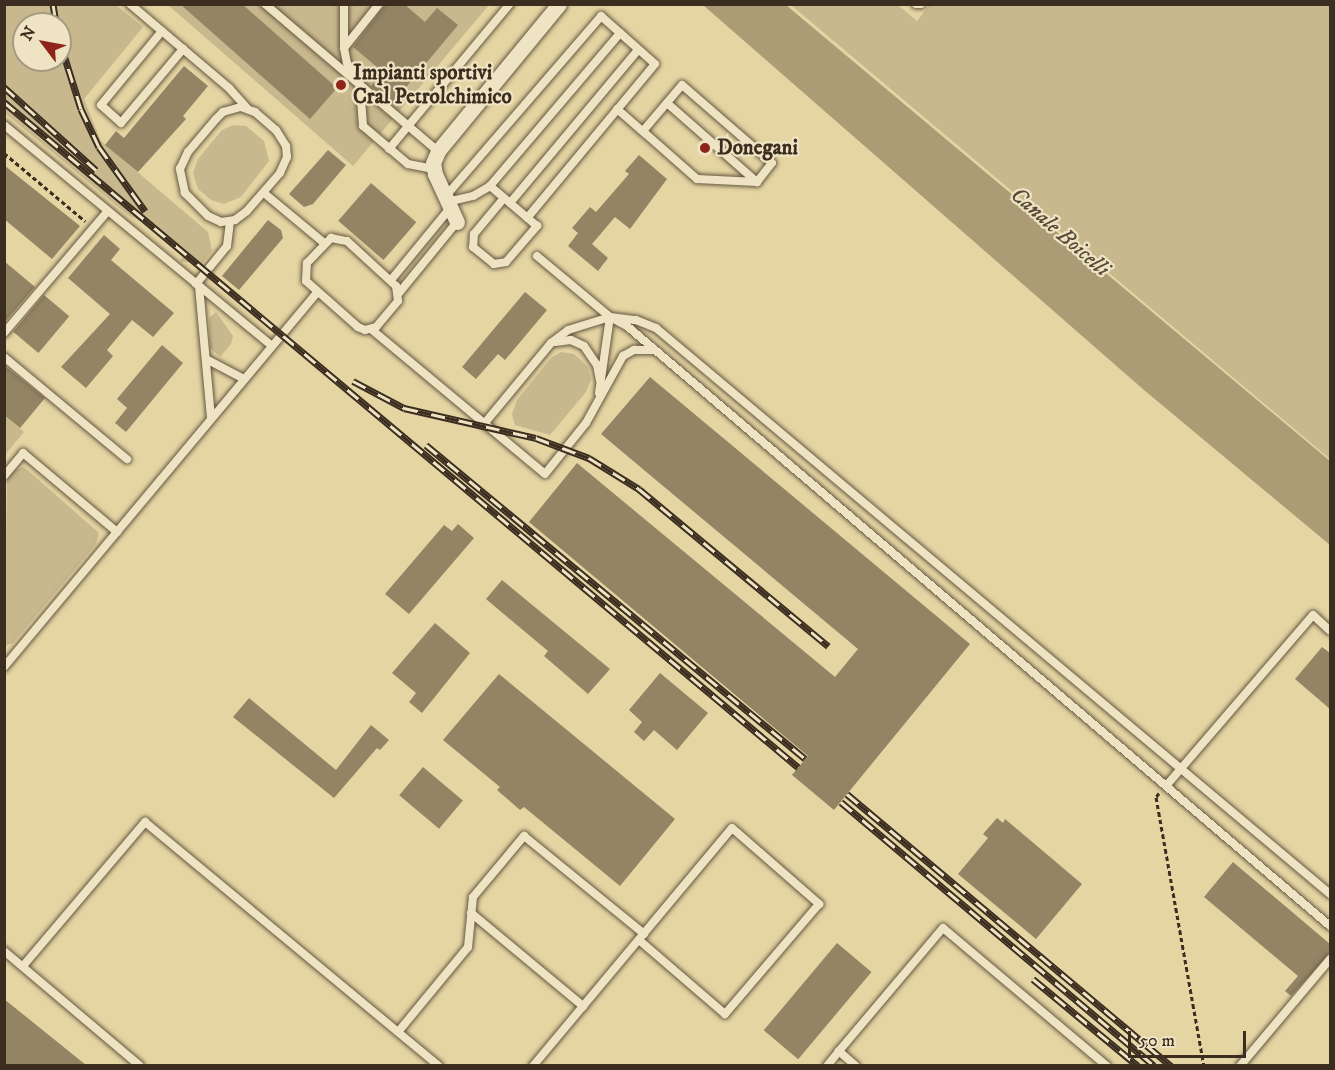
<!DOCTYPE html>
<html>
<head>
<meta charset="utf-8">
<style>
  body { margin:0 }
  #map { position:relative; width:1335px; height:1070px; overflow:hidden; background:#e5d5a3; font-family:"IM FELL DW Pica",serif }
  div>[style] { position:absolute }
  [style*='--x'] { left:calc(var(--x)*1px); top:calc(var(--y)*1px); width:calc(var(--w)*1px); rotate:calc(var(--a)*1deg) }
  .green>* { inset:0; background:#c8b88d }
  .water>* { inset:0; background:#ab9c76 }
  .building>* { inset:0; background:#938464; transform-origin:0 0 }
  .path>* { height:3px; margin-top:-1.5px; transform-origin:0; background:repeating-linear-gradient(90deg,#3b2d20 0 4.5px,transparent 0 7.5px) }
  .roads { filter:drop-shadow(0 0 2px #665741) drop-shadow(0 0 2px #665741) }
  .service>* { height:8px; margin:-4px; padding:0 4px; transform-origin:4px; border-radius:4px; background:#eee4c3 }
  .minor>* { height:15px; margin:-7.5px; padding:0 7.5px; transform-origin:7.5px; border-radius:7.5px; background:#eee4c3 }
  .rail>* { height:7px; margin-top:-3.5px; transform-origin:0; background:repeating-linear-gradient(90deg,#eee4c3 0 14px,#3b2d20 0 28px); box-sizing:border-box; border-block:2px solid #3b2d20 }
  .dots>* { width:16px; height:16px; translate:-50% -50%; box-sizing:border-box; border:3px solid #eee4c3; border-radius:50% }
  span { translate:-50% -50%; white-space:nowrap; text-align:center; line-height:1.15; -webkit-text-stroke:4.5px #eee4c3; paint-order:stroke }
  .poi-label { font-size:21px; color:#3b2d20; font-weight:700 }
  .left { translate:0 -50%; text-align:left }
  .water-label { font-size:22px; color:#574936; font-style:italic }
  .frame { position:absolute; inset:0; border:6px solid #3b2d20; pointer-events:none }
  .north { position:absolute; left:12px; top:12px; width:60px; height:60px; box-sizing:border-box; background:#eee4c3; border:2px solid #a69b82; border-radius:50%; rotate:302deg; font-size:16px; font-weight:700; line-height:24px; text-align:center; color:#3b2d20 }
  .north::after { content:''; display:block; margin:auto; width:21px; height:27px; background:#8f2418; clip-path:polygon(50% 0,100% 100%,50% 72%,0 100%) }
  .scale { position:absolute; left:1128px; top:1031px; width:118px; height:27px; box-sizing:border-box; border:3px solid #3b2d20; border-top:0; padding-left:8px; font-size:18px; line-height:21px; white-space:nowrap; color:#3b2d20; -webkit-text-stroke:4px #eee4c3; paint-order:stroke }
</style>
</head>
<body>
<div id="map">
  <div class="green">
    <i style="clip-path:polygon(930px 4px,1330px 5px,1330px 459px,791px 5px,898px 5px,917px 21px)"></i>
    <i style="clip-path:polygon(evenodd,4px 5px,116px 5px,143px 27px,84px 99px,101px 141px,208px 232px,212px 251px,201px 265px,180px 261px,183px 257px,146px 224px,128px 215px,5px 113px,4px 5px,24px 24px,60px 24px,60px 60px,24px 60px,24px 24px)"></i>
    <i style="clip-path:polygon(168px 5px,489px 5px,353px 166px)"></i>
    <i style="clip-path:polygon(233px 125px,246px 126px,264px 141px,269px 161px,241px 197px,224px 204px,211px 200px,198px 189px,193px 173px,198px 159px,222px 130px)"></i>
    <i style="clip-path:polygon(216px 312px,233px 336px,231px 344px,220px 357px,210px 348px,209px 318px)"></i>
    <i style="clip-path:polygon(561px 352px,574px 354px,588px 367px,591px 379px,586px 392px,550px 435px,515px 425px,512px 414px,517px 400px,551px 358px)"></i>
    <i style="clip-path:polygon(5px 416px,24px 432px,5px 455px)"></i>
    <i style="clip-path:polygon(24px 467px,99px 533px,96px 544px,13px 643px,4px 646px,7px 482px,12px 471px)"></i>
  </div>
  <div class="water">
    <i style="clip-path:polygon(703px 5px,786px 5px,1330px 461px,1330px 545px,1144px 390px)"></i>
  </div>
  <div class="building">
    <i style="clip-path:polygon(180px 4px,242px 4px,337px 88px,310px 119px)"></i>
    <i style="clip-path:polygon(386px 4px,404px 4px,425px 22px,437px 8px,458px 25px,392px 104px,371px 86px,383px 72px,353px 47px)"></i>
    <i style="clip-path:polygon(184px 66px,208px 86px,183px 116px,186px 119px,138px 172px,105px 145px,116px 131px,124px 138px)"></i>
    <i style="clip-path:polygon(328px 150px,346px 165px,313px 204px,304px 207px,289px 194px)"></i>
    <i style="clip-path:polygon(639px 155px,667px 179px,630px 229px,615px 217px,592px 244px,608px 258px,598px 271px,568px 246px,578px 233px,572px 228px,590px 207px,596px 212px,629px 174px,625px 171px)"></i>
    <i style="clip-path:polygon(4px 165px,80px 226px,52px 259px,4px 219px)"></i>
    <i style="left:371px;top:183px;width:60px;height:50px;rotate:41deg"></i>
    <i style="clip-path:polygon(268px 220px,281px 230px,283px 238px,239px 290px,222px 276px)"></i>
    <i style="clip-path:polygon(104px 235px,120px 249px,111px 260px,174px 313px,153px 337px,132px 320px,107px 350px,113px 356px,86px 388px,61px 367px,110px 314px,68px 278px)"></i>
    <i style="clip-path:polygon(4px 261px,35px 287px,4px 323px)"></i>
    <i style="clip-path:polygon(525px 292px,547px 310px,505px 360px,498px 354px,476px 379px,462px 367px)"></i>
    <i style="left:44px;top:295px;width:33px;height:48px;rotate:40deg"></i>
    <i style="clip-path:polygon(162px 345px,183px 363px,126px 432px,115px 423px,127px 408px,117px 399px)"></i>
    <i style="clip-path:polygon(4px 365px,45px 398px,20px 428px,4px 415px)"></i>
    <i style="clip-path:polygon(650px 377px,970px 644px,834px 810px,792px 775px,808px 756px,529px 522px,577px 463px,835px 677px,858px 649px,601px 434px)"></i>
    <i style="clip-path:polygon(458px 524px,474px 538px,409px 614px,385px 594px,444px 525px,452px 531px)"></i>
    <i style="clip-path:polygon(502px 580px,610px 669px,588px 694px,544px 656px,548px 651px,486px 599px)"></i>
    <i style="clip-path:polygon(435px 623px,470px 653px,422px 713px,409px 702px,416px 693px,392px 673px)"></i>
    <i style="clip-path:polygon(1322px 647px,1330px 653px,1330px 709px,1295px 679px)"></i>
    <i style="clip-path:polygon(660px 673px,708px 713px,677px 750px,654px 730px,644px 741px,634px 732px,642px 722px,629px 710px)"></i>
    <i style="clip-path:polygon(499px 674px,675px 819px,620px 886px,524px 807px,520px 810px,497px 790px,500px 787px,443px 740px)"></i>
    <i style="clip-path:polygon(249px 698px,336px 770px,371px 725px,389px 740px,380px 750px,377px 748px,334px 798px,233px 717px)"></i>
    <i style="left:423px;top:767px;width:52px;height:37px;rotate:40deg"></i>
    <i style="clip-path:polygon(997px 818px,1003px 823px,1005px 819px,1082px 884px,1036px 939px,958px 874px,988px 838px,983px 834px)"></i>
    <i style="clip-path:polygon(1233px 862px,1330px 944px,1330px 953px,1291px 996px,1285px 991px,1298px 976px,1204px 897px)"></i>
    <i style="left:837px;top:943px;width:45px;height:114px;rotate:40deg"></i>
    <i style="clip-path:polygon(4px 999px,86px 1065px,4px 1065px)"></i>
  </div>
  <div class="path">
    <i style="--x:4;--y:153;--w:106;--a:40"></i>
    <i style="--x:1159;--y:793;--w:5;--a:127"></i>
    <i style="--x:1156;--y:797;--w:273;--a:79.9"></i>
  </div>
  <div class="roads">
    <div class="service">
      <i style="--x:130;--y:4;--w:130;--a:40.3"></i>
      <i style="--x:229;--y:88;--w:27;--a:48"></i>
      <i style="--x:265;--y:4;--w:227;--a:40.4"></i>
      <i style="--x:344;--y:4;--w:44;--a:90"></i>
      <i style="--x:344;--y:48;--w:15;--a:79"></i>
      <i style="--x:347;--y:63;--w:26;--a:59"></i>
      <i style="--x:360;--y:85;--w:41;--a:85.8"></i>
      <i style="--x:363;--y:126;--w:59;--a:40.2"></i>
      <i style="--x:408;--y:164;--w:26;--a:11"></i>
      <i style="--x:916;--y:4;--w:5;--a:0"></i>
      <i style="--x:162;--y:31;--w:96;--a:129.5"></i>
      <i style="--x:101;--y:105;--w:27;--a:42"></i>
      <i style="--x:121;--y:123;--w:97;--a:-50"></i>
      <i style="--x:344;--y:48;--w:56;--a:-51.5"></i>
      <i style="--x:667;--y:103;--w:120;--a:41.3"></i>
      <i style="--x:241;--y:107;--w:15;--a:20"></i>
      <i style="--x:255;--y:112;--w:28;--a:41"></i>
      <i style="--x:276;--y:130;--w:19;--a:58"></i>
      <i style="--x:286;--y:146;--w:11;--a:85"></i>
      <i style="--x:287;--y:157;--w:17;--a:114"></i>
      <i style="--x:280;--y:173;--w:50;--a:131"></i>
      <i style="--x:247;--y:211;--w:15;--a:143"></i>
      <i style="--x:235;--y:220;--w:14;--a:172"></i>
      <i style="--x:221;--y:222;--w:14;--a:-155"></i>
      <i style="--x:208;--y:216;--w:33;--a:-135"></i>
      <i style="--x:185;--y:193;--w:25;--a:-102"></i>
      <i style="--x:180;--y:169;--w:19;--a:-65"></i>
      <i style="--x:188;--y:152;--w:43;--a:-49.7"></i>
      <i style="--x:216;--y:119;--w:10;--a:-45"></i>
      <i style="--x:223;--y:112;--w:19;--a:-16"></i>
      <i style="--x:617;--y:109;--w:38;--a:41"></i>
      <i style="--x:646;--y:134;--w:68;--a:41.4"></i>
      <i style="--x:697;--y:179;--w:60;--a:2.9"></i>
      <i style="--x:757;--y:182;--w:24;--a:-52"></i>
      <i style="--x:772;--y:163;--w:119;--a:-139.1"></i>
      <i style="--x:682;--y:85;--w:60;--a:130.3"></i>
      <i style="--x:4;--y:125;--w:347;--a:39.5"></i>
      <i style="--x:389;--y:149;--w:189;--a:-50.2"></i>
      <i style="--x:264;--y:193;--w:78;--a:39.8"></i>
      <i style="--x:445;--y:197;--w:239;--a:-49.2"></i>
      <i style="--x:601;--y:16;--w:72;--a:41.6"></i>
      <i style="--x:655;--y:64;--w:200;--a:129.7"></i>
      <i style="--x:504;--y:198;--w:47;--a:129.8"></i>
      <i style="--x:474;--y:234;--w:13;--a:94"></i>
      <i style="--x:473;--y:247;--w:27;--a:39"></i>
      <i style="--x:494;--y:264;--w:12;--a:-9"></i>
      <i style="--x:506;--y:262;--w:48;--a:-49.3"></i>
      <i style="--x:537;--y:226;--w:62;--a:-139.6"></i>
      <i style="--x:490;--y:186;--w:201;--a:-49.6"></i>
      <i style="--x:447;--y:202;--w:27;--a:-13"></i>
      <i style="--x:473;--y:196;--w:20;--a:-30"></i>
      <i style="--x:510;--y:203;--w:199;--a:-50.1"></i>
      <i style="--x:331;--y:238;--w:16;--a:11"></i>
      <i style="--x:347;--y:241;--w:67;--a:42.6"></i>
      <i style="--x:396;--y:286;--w:15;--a:82"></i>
      <i style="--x:398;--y:301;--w:34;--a:130"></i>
      <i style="--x:376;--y:327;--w:11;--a:165"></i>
      <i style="--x:365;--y:330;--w:8;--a:-157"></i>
      <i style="--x:358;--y:327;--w:69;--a:-138.5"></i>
      <i style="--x:306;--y:281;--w:18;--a:-87"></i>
      <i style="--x:307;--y:263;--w:35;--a:-46"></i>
      <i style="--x:537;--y:256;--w:95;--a:39.9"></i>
      <i style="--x:610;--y:317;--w:19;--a:28"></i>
      <i style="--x:627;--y:326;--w:924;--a:40.48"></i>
      <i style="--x:391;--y:280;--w:94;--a:-50.6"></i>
      <i style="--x:196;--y:284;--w:49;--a:-50.8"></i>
      <i style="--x:227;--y:246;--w:25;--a:-83"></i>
      <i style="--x:199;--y:286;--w:133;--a:84.8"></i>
      <i style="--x:399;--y:293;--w:92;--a:-50.8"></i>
      <i style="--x:371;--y:329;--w:226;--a:39.8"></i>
      <i style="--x:545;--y:474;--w:65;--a:-51.2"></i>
      <i style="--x:586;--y:423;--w:77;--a:-61.1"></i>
      <i style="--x:623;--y:356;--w:13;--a:-29"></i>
      <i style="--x:634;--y:350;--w:19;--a:0"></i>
      <i style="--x:4;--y:333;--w:160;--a:-49.6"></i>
      <i style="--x:555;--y:342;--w:16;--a:-7"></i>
      <i style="--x:571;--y:340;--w:14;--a:25"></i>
      <i style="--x:584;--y:346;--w:23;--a:56"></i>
      <i style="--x:597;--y:365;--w:15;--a:79"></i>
      <i style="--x:4;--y:357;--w:160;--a:39.7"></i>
      <i style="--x:206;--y:359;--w:43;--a:27.8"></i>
      <i style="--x:599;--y:393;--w:77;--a:-81.8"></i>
      <i style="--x:484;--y:424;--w:105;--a:-50.4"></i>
      <i style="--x:551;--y:343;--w:21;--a:-37"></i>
      <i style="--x:568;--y:330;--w:44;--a:-17.2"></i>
      <i style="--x:610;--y:317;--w:26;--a:7"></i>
      <i style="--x:636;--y:320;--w:22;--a:22"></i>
      <i style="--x:656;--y:328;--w:880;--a:40.02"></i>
      <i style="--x:4;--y:476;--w:30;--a:-50"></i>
      <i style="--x:23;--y:453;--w:123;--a:40"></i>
      <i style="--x:4;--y:667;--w:489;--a:-50.1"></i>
      <i style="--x:1166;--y:786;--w:225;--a:-49.3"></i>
      <i style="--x:1313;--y:615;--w:23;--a:43"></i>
      <i style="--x:471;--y:913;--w:146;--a:39.7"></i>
      <i style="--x:4;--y:951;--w:178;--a:40.2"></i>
      <i style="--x:23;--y:966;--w:189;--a:-49.7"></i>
      <i style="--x:145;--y:822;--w:382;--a:39.7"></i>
      <i style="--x:398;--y:1032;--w:110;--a:-50.5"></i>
      <i style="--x:468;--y:947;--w:50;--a:-84.3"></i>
      <i style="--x:473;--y:897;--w:80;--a:-50.1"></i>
      <i style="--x:524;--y:836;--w:155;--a:39.2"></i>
      <i style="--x:533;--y:1066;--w:310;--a:-50.1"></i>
      <i style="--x:732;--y:828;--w:116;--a:41.1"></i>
      <i style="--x:819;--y:904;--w:145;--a:130.5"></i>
      <i style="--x:725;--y:1014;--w:113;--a:-139.3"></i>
      <i style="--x:827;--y:1066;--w:19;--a:-51"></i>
      <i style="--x:856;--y:1066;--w:23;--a:-139"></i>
      <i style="--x:839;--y:1051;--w:161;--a:-49.8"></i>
      <i style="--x:943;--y:928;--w:214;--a:40.1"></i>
      <i style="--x:1240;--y:1066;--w:140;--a:-49.9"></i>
    </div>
    <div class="minor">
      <i style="--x:457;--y:222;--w:53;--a:-114.6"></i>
      <i style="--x:435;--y:174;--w:11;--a:-100"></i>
      <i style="--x:433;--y:163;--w:13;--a:-67"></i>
      <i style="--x:438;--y:151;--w:190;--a:-50.5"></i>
    </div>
  </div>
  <div class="rail">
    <i style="--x:53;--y:4;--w:20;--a:81"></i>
    <i style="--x:60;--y:42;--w:70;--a:72.6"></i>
    <i style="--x:81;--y:109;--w:42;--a:64.7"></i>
    <i style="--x:99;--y:147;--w:79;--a:54.3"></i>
    <i style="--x:4;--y:87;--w:124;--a:42.1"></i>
    <i style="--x:4;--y:102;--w:1036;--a:39.95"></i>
    <i style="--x:353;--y:381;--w:58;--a:27.9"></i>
    <i style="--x:404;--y:408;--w:135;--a:12.8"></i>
    <i style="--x:536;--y:438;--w:57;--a:20.7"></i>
    <i style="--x:589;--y:458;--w:59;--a:31.8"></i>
    <i style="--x:639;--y:489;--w:246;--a:39.7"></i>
    <i style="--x:426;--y:445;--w:492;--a:39.6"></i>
    <i style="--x:847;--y:794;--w:423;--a:40"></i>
    <i style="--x:841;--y:802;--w:409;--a:40.1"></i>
    <i style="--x:1033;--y:979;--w:136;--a:39.6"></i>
  </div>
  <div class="dots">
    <i style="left:341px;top:85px;background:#8f2418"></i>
    <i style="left:705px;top:148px;background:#8f2418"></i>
  </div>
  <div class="poi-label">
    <span class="left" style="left:353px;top:85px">Impianti sportivi<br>Cral Petrolchimico</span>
    <span class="left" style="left:717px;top:148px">Donegani</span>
  </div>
  <div class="water-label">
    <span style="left:1060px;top:232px;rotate:41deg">Canale Boicelli</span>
  </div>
  <div class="frame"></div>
  <div class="north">N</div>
  <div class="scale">50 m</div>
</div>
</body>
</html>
